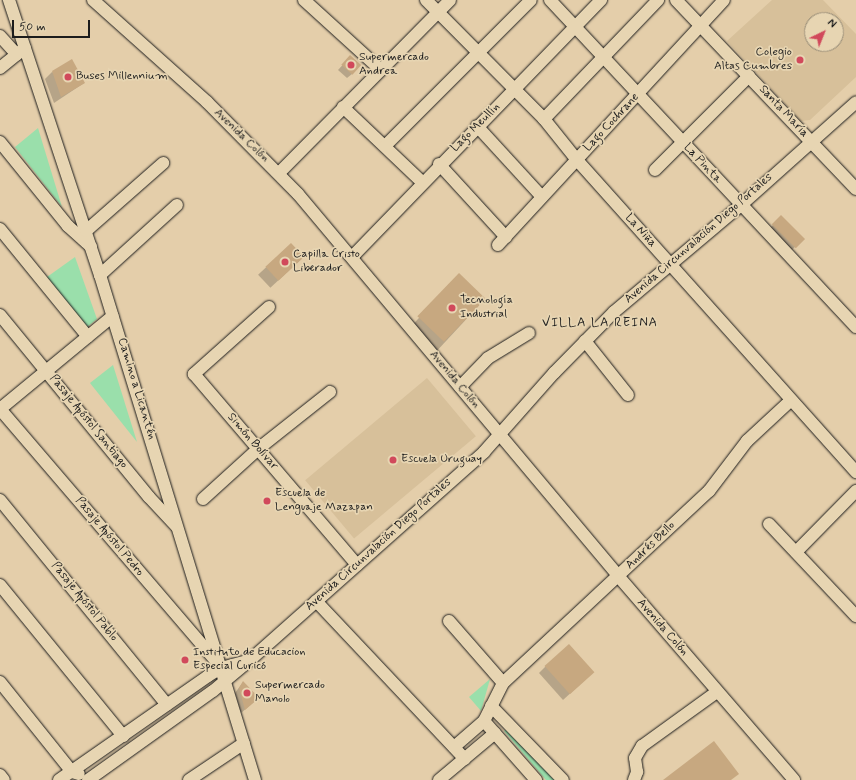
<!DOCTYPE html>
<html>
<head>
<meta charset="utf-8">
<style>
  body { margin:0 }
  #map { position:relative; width:856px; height:780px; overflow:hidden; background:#e4ceaa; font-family:Mynerve,sans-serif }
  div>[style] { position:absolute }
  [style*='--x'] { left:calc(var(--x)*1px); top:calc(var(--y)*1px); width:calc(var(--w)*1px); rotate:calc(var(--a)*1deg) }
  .built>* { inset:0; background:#d7c09a; transform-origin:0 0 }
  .green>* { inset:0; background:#9adfab }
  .shadow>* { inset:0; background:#0003; transform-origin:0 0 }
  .building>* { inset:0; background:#c7a880; transform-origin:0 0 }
  .roads { filter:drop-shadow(0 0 1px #1c1c1c) drop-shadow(0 0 1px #1c1c1c) }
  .minor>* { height:12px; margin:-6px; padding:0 6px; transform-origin:6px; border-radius:6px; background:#e7d5b2 }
  .dots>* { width:11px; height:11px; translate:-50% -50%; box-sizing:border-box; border:2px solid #e7d5b2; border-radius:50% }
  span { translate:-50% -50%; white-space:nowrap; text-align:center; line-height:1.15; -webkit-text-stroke:3.5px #e7d5b2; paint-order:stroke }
  .poi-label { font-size:12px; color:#1c1c1c }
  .right { translate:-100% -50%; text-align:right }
  .left { translate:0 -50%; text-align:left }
  .street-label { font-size:12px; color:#1c1c1c }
  .neighbourhood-label { font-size:13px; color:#1c1c1c; letter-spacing:1px }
  .north { position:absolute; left:804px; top:12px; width:40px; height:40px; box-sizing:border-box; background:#e7d5b2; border:1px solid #968b76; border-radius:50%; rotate:43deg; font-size:11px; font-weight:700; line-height:16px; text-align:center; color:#1c1c1c }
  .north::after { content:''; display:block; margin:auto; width:14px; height:18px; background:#d1495b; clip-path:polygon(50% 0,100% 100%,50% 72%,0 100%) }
  .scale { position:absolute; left:12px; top:20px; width:78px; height:18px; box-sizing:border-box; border:2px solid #1c1c1c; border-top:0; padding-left:5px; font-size:12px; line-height:14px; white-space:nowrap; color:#1c1c1c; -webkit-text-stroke:3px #e7d5b2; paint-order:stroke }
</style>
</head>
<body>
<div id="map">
  <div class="built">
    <i style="clip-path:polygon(evenodd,772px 0,823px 0,856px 34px,856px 77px,810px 120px,801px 121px,727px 41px,772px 0,812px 20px,836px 20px,836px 44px,812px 44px,812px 20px)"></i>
    <i style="left:427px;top:378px;width:76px;height:159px;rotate:50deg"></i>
  </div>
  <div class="green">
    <i style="clip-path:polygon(38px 128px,62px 207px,15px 147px)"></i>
    <i style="clip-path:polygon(75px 257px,97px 319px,86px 328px,47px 277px)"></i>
    <i style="clip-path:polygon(113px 365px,137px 442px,90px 383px)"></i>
    <i style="clip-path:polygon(490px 679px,481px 711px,469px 697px)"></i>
    <i style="clip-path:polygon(508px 728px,556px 780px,546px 780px,504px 731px)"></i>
  </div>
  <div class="shadow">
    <i style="clip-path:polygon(350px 57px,352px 74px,347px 78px,338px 70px)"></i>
    <i style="clip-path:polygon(52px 72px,84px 83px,54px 103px,45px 79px)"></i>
    <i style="left:781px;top:217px;width:31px;height:17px;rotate:45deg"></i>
    <i style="left:291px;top:244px;width:18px;height:45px;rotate:47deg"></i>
    <i style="clip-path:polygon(449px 284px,485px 299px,434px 354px,410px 328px)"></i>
    <i style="clip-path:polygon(546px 666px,586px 679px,563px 700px,539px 673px)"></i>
    <i style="clip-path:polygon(243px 682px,254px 702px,241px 713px,235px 693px)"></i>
  </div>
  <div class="building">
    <i style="left:350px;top:55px;width:15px;height:13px;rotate:42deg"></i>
    <i style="clip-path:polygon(72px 59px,85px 83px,61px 97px,52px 71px)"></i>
    <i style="left:781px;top:215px;width:34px;height:13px;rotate:45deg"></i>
    <i style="left:291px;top:243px;width:19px;height:35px;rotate:47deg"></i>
    <i style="left:459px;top:273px;width:37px;height:60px;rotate:44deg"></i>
    <i style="left:569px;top:644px;width:38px;height:33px;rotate:48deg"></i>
    <i style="clip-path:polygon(243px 681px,259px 698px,245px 710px,239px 688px)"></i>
    <i style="clip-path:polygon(714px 741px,739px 774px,731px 780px,663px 780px)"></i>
  </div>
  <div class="roads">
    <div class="minor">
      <i style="--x:9;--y:0;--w:290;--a:71.7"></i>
      <i style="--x:100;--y:275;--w:528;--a:72.94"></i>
      <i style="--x:93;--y:0;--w:153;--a:41.8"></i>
      <i style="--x:207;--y:102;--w:129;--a:45.3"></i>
      <i style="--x:298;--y:194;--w:500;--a:50"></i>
      <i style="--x:619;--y:577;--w:268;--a:49.2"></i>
      <i style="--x:304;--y:0;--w:104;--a:42.3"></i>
      <i style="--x:426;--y:0;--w:168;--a:45.2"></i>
      <i style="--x:544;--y:119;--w:53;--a:51.2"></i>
      <i style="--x:577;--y:160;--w:419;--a:48.2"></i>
      <i style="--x:550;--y:0;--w:448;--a:46.9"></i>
      <i style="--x:676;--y:0;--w:261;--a:46.4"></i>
      <i style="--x:0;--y:36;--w:25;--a:48"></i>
      <i style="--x:0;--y:68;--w:32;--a:-39"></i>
      <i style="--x:343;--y:107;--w:109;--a:43.5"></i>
      <i style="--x:544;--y:119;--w:165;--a:-46.2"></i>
      <i style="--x:477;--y:126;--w:96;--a:47.5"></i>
      <i style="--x:0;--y:142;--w:108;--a:51"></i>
      <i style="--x:68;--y:226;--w:31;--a:42"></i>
      <i style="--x:385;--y:146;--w:206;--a:-45"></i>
      <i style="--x:439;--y:164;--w:99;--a:47.5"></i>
      <i style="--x:655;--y:170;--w:133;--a:-45"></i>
      <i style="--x:279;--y:173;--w:243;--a:-45.3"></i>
      <i style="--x:0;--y:229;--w:139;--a:50.8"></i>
      <i style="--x:86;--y:231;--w:103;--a:-41.4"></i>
      <i style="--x:498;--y:245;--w:333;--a:-47.3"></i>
      <i style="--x:352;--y:257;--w:358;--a:-45.9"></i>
      <i style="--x:100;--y:275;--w:104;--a:-42.3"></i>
      <i style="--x:269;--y:307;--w:101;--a:138.2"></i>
      <i style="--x:194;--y:374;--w:251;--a:49.5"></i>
      <i style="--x:0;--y:315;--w:235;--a:50.7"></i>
      <i style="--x:149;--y:497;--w:40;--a:47"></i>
      <i style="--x:585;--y:341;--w:69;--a:51.5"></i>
      <i style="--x:460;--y:387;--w:40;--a:-46"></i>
      <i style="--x:488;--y:358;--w:48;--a:-31.4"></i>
      <i style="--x:0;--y:409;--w:333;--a:49.4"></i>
      <i style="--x:0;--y:409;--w:146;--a:-39.5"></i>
      <i style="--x:203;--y:499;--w:74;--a:-42.3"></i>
      <i style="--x:258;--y:449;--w:92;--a:-38.4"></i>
      <i style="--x:0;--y:500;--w:264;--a:50.8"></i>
      <i style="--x:769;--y:524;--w:127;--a:46.6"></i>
      <i style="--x:796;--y:552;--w:86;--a:-45.5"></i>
      <i style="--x:0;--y:585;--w:195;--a:50.8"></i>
      <i style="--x:316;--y:601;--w:217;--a:46.7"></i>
      <i style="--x:449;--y:621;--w:82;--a:48.9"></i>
      <i style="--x:0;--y:682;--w:115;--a:51.3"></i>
      <i style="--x:72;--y:772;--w:7;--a:16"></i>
      <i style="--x:491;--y:706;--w:103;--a:45.8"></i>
      <i style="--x:484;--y:721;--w:79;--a:48.6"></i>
      <i style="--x:454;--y:747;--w:40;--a:-41"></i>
      <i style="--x:484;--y:721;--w:42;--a:-63.4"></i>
      <i style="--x:503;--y:683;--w:282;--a:-43"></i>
      <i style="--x:709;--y:491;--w:63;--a:-52.8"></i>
      <i style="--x:747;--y:441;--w:59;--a:-42.9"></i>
      <i style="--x:0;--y:775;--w:6;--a:51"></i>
      <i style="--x:59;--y:780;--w:182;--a:-34.9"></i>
      <i style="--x:208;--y:676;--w:15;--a:-32"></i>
      <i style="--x:221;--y:668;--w:27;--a:-15"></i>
      <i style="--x:88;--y:780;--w:153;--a:-35.5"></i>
      <i style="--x:213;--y:691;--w:48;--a:-40"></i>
      <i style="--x:250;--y:660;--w:313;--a:-41.6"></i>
      <i style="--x:484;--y:452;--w:106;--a:-48.5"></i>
      <i style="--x:554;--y:373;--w:86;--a:-45.5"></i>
      <i style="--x:614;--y:312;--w:166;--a:-40.1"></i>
      <i style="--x:741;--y:205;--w:154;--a:-41.8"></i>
      <i style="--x:189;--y:780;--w:66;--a:-33.9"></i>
      <i style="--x:439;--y:780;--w:73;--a:-40"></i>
      <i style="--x:634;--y:780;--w:9;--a:-69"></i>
      <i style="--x:637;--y:772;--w:14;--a:-98"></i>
      <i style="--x:635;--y:758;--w:14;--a:-60"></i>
      <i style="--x:642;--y:746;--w:92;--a:-35.8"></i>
    </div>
  </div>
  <div class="dots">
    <i style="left:800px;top:60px;background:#d1495b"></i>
    <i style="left:351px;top:65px;background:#d1495b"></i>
    <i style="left:68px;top:77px;background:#d1495b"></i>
    <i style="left:285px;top:262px;background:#d1495b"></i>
    <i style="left:452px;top:308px;background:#d1495b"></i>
    <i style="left:393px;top:460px;background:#d1495b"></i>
    <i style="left:267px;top:501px;background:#d1495b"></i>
    <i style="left:185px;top:660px;background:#d1495b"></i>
    <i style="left:247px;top:693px;background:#d1495b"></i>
  </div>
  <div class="poi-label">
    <span class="right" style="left:792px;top:60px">Colegio<br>Altas Cumbres</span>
    <span class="left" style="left:359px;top:65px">Supermercado<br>Andrea</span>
    <span class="left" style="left:76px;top:77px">Buses Millennium</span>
    <span class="left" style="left:293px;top:262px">Capilla Cristo<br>Liberador</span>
    <span class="left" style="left:460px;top:308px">Tecnología<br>Industrial</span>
    <span class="left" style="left:401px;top:460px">Escuela Uruguay</span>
    <span class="left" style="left:275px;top:501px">Escuela de<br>Lenguaje Mazapan</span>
    <span class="left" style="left:193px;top:660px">Instituto de Educacion<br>Especial Curicó</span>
    <span class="left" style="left:255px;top:693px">Supermercado<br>Manolo</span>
  </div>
  <div class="street-label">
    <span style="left:783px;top:112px;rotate:47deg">Santa María</span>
    <span style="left:612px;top:123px;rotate:-47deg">Lago Cochrane</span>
    <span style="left:476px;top:128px;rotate:-45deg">Lago Meullín</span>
    <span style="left:241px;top:136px;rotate:44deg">Avenida Colón</span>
    <span style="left:702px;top:164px;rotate:47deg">La Pinta</span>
    <span style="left:640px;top:231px;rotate:48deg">La Niña</span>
    <span style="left:699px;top:239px;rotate:-41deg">Avenida Circunvalación Diego Portales</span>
    <span style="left:454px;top:380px;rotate:50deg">Avenida Colón</span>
    <span style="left:136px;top:389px;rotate:73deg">Camino a Licantén</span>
    <span style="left:88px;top:422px;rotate:51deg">Pasaje Apóstol Santiago</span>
    <span style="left:252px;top:442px;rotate:49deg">Simón Bolívar</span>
    <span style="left:109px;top:537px;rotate:50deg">Pasaje Apóstol Pedro</span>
    <span style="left:379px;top:545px;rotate:-42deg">Avenida Circunvalación Diego Portales</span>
    <span style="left:651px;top:546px;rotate:-44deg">Andrés Bello</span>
    <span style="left:84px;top:602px;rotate:51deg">Pasaje Apóstol Pablo</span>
    <span style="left:662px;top:628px;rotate:49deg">Avenida Colón</span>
  </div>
  <div class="neighbourhood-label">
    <span style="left:600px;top:323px">VILLA LA REINA</span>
  </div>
  <div class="north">N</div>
  <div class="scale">50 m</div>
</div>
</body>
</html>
